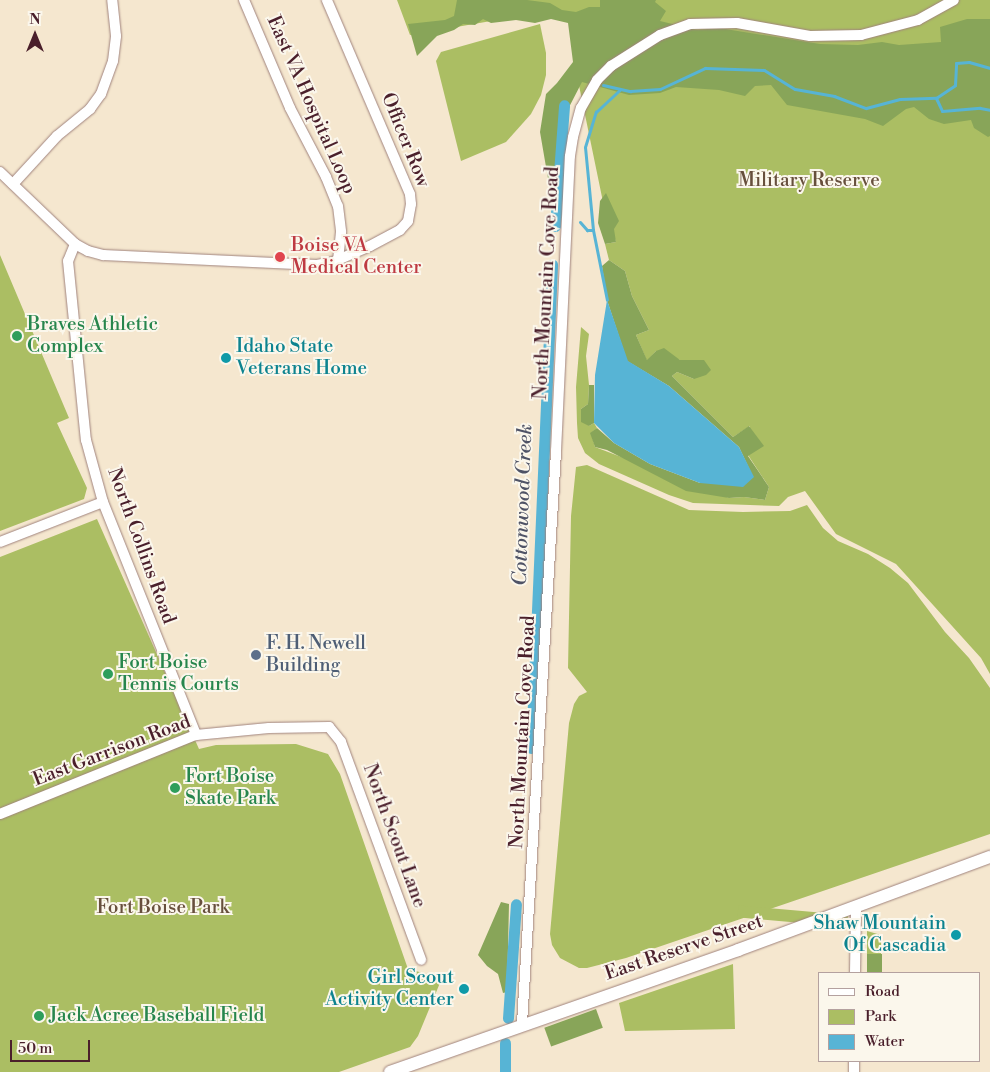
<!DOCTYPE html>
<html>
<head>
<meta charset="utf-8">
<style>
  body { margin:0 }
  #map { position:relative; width:990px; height:1072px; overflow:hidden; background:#f5e7cf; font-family:"Libre Bodoni",serif }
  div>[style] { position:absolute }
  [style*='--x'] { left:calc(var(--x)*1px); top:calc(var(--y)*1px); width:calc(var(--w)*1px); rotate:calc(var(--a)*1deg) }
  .green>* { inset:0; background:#abbe63; transform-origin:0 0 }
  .forest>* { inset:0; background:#88a559; transform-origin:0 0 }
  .water>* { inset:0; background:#57b4d5 }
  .stream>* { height:3px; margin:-1.5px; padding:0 1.5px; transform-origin:1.5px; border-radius:1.5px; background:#57b4d5 }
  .canal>* { height:11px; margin:-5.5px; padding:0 5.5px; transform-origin:5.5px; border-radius:5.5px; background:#57b4d5 }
  .roads { filter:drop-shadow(0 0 1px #a0837d) drop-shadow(0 0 1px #a0837d) }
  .minor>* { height:10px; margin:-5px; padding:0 5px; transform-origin:5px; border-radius:5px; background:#fff }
  .tertiary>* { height:12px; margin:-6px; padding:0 6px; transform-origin:6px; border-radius:6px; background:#fff }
  .dots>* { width:14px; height:14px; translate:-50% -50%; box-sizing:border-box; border:2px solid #fbf7ec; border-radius:50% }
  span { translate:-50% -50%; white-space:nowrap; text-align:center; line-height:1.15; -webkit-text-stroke:4px #fbf7ec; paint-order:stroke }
  .street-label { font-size:19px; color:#4a1f2b }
  .park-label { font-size:19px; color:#674f3c }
  .health-label { font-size:19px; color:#be3a42 }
  .left { translate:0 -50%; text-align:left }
  .leisure-label { font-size:19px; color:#27864d }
  .culture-label { font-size:19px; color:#0d838f }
  .right { translate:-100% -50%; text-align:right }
  .service-label { font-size:19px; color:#4e5e75 }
  .water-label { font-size:20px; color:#4f5366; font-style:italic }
  .legend { position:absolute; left:818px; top:972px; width:162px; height:90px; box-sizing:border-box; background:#fbf7ec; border:1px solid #b4a19f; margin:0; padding:6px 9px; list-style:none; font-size:15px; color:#4a1f2b }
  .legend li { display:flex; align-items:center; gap:10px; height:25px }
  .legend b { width:25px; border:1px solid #b4a19f }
  .north { position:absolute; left:10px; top:10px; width:50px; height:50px; -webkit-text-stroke:4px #fbf7ec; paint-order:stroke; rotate:0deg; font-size:14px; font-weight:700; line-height:20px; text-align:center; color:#4a1f2b }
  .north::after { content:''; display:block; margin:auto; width:18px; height:22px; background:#4a1f2b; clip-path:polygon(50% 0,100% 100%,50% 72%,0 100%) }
  .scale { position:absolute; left:10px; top:1040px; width:80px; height:22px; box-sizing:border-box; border:2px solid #4a1f2b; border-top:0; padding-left:6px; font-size:15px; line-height:18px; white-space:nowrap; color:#4a1f2b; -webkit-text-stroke:4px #fbf7ec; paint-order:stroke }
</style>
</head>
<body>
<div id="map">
  <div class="green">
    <i style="clip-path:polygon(397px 0,990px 0,990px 674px,981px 658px,896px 564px,836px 534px,805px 491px,788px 497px,779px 506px,693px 503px,669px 495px,599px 464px,585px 453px,578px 438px,577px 423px,576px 387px,581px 327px,589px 334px,586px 356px,589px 385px,588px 404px,581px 409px,589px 426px,594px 423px,597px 428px,591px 433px,595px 447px,729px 498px,744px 497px,765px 500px,769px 487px,748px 455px,750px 426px,733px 437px,672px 376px,677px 372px,694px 379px,680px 360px,656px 351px,647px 361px,636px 335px,649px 330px,632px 296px,625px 271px,609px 260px,605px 244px,616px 242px,603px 202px,576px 71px,569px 21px,544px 12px,410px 35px)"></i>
    <i style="clip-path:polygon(540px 24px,546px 53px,546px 75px,541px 95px,531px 114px,506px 142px,461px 161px,436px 61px,441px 52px)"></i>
    <i style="clip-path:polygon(0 255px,69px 418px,57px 423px,87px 488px,84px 499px,0 531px)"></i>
    <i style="clip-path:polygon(587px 465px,689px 510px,743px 512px,790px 511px,807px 505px,823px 528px,838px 541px,868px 554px,890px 568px,908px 583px,945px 632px,969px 658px,990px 688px,990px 834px,626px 958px,587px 968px,579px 968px,560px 958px,552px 945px,550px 934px,569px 723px,574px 704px,579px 696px,587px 692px,568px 668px,571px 516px,576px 467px)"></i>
    <i style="clip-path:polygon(97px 519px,199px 749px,216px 745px,296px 744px,328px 754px,340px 774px,408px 969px,442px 978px,418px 1036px,410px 1047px,339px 1072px,0 1072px,0 557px)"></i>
    <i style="left:848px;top:915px;width:12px;height:110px;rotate:95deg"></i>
    <i style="clip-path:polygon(867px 931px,881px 935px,881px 954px,867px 954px)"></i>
    <i style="clip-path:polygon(733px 964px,735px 1029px,625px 1031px,619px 1003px)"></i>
  </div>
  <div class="forest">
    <i style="clip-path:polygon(457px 0,527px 0,550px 3px,562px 10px,576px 12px,589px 7px,600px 7px,600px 0,656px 0,655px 2px,666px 11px,660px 21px,697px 30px,719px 28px,820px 44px,858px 45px,882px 42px,899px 45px,941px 42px,940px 27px,967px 19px,990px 19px,990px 136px,988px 137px,974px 128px,971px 120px,944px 124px,929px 119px,914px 107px,906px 109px,883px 126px,865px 119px,787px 105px,771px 85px,755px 86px,745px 96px,719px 90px,676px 87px,660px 93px,629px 95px,582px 82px,566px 113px,560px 135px,557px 196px,551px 196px,540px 132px,546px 94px,557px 83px,573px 62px,568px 23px,551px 19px,535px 23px,516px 20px,491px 23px,483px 19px,475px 25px,463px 24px,454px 30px,437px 36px,417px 56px,408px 24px,445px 20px,454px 16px)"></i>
    <i style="clip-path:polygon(606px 193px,619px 221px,614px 229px,616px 242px,605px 244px,598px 223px,600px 201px)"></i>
    <i style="clip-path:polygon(609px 260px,625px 271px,632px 296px,649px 330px,636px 335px,647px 360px,656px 351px,664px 348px,680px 360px,704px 360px,711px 370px,706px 375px,694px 379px,677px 372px,672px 376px,733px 437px,749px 426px,764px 446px,748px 456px,769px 487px,765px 500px,744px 497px,729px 498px,686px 491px,607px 450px,595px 447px,590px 433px,597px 428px,614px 443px,650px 464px,700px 483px,753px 477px,739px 447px,669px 386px,627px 361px,607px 300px,602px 266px)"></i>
    <i style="clip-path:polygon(589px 385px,594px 385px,594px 423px,589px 426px,581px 422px,581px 409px,588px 404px)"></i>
    <i style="clip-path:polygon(501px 902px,509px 904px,507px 992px,503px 993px,498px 974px,487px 966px,478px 955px)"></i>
    <i style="left:867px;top:954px;width:15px;height:19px"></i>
    <i style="left:596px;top:1009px;width:20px;height:55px;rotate:70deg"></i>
  </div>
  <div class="water">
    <i style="clip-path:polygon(607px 300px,628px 361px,669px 386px,739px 447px,754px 477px,743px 487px,700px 483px,650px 464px,614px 443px,594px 423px,595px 375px)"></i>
  </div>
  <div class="stream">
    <i style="--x:603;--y:85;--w:28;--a:13"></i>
    <i style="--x:630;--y:91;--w:30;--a:-4"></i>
    <i style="--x:660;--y:89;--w:50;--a:-25"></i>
    <i style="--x:705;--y:68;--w:59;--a:1.9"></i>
    <i style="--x:764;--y:70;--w:36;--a:32"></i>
    <i style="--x:795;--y:89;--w:40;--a:10"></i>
    <i style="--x:834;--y:96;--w:34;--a:21"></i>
    <i style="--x:866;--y:108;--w:35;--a:-15"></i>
    <i style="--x:900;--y:99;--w:36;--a:-2"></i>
    <i style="--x:936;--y:98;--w:23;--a:-34"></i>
    <i style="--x:955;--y:85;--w:22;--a:-87"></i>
    <i style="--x:956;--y:63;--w:13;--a:-4"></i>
    <i style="--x:969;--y:62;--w:22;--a:16"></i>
    <i style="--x:936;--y:98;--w:14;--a:65"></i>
    <i style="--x:942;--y:111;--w:38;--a:-5"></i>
    <i style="--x:980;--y:108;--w:10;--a:11"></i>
    <i style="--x:580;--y:222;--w:11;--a:49"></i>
    <i style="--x:587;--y:230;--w:6;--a:0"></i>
    <i style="--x:593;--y:230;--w:71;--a:78.7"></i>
    <i style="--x:593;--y:230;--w:83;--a:-95.5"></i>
    <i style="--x:585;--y:147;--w:37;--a:-73"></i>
    <i style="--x:596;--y:112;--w:33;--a:-43"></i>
  </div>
  <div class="canal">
    <i style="--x:555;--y:226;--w:121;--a:-85.7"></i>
    <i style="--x:531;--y:748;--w:484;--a:-87.5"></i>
    <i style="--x:508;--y:1018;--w:114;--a:-86"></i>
    <i style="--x:505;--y:1043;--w:29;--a:90"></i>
  </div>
  <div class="roads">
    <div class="minor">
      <i style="--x:244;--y:0;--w:117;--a:66.9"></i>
      <i style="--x:290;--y:108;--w:78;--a:62.4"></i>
      <i style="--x:326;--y:177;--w:31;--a:68"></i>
      <i style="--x:338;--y:206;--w:26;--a:83"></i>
      <i style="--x:341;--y:232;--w:28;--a:96"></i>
      <i style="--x:0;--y:172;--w:104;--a:43.8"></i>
      <i style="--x:75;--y:244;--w:15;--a:28"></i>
      <i style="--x:88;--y:251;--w:16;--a:15"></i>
      <i style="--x:103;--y:255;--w:214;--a:2.7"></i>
      <i style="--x:317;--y:265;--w:16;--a:-11"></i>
      <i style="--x:333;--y:262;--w:40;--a:-23.4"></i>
      <i style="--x:370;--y:246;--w:34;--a:-28"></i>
      <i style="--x:400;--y:230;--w:12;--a:-48"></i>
      <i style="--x:408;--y:221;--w:17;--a:-80"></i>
      <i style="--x:411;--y:204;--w:10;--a:-96"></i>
      <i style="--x:410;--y:194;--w:211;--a:-113.2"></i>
      <i style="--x:13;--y:184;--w:65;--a:-47.5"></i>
      <i style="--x:57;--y:136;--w:43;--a:-39.3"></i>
      <i style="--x:90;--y:109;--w:19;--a:-54"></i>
      <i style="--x:101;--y:94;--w:35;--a:-70"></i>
      <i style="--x:113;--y:61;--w:25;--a:-83"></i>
      <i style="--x:116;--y:36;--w:36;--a:-96"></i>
      <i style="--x:75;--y:244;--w:18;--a:112"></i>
      <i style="--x:68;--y:261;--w:180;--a:84.3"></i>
      <i style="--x:86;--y:440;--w:64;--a:74.7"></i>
      <i style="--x:103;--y:502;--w:251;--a:68.2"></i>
      <i style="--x:0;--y:542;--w:110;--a:-21.2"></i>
      <i style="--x:0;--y:814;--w:211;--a:-22"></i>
      <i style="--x:196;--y:735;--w:73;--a:-5.5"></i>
      <i style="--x:269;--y:728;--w:60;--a:-1"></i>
      <i style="--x:329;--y:727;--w:19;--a:51"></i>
      <i style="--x:341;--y:742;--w:232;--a:69.8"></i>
      <i style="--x:855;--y:973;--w:66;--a:-89.1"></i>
      <i style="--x:522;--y:1024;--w:574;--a:-86.6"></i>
      <i style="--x:556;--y:451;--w:295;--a:-87.3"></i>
      <i style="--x:570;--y:156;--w:19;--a:-81"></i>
      <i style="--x:573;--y:137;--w:30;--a:-75"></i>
      <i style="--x:581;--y:108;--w:32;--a:-60"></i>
      <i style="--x:597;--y:80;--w:20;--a:-45"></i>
      <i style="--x:611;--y:66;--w:58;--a:-32.3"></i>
      <i style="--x:660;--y:35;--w:32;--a:-20"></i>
      <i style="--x:690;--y:24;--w:47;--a:-1.2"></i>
      <i style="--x:737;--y:23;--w:74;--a:10.1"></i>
      <i style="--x:810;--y:36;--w:51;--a:-1.1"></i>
      <i style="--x:861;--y:35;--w:59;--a:-14.7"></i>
      <i style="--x:918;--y:20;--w:41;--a:-29.1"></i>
      <i style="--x:854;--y:1061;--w:11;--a:90"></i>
    </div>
    <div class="tertiary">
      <i style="--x:390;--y:1072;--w:369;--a:-19.3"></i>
      <i style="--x:738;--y:950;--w:269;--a:-20.3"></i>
    </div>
  </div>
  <div class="dots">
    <i style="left:280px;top:257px;background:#e0444e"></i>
    <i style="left:17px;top:336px;background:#2e9e5b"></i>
    <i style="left:226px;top:358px;background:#0f9aa8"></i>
    <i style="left:256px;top:655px;background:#5c6f8a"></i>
    <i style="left:108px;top:674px;background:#2e9e5b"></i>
    <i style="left:175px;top:788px;background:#2e9e5b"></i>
    <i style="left:956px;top:935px;background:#0f9aa8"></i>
    <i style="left:464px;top:989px;background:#0f9aa8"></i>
    <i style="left:39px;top:1016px;background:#2e9e5b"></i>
  </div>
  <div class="street-label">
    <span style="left:311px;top:105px;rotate:66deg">East VA Hospital Loop</span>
    <span style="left:405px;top:140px;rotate:68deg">Officer Row</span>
    <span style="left:547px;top:283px;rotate:-87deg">North Mountain Cove Road</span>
    <span style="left:141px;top:546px;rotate:70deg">North Collins Road</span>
    <span style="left:523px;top:732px;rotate:-87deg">North Mountain Cove Road</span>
    <span style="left:112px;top:751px;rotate:-21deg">East Garrison Road</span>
    <span style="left:394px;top:836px;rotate:70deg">North Scout Lane</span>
    <span style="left:684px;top:948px;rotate:-19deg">East Reserve Street</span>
  </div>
  <div class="park-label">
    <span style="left:809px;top:181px">Military Reserve</span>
    <span style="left:163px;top:908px">Fort Boise Park</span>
  </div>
  <div class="health-label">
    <span class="left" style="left:291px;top:257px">Boise VA<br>Medical Center</span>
  </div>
  <div class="leisure-label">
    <span class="left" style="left:27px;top:336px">Braves Athletic<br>Complex</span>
    <span class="left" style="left:118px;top:674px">Fort Boise<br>Tennis Courts</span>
    <span class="left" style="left:185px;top:788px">Fort Boise<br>Skate Park</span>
    <span class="left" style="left:49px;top:1016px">Jack Acree Baseball Field</span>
  </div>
  <div class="culture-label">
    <span class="left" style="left:236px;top:358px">Idaho State<br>Veterans Home</span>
    <span class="right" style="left:946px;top:935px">Shaw Mountain<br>Of Cascadia</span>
    <span class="right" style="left:454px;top:989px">Girl Scout<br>Activity Center</span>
  </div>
  <div class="service-label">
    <span class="left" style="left:266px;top:655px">F. H. Newell<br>Building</span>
  </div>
  <div class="water-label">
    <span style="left:523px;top:505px;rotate:-88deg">Cottonwood Creek</span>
  </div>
  <ul class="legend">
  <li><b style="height:6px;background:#fff"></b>Road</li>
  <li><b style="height:14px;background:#abbe63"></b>Park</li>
  <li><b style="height:14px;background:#57b4d5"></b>Water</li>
  </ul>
  <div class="north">N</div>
  <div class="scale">50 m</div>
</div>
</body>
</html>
